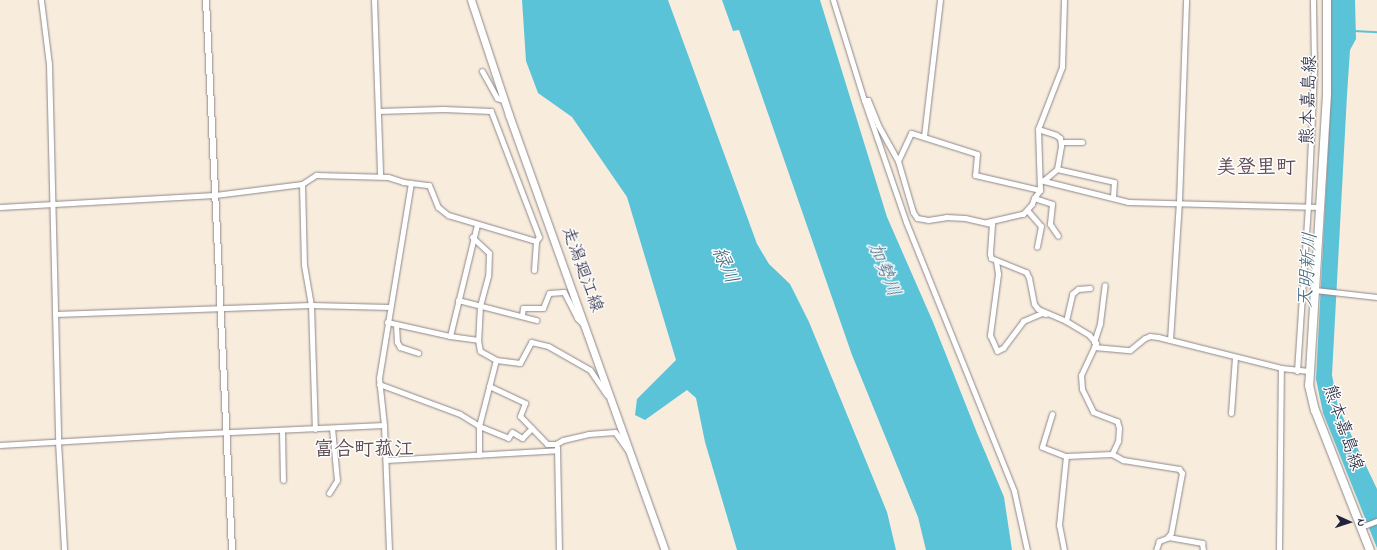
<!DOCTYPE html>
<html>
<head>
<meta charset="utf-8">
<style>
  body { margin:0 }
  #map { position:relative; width:1377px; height:550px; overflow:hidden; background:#f8ecdc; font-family:"Indie Flower","Klee One",sans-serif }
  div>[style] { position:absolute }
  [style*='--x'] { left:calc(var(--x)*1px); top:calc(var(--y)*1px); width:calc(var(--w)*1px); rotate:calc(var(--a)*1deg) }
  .water>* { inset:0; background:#5bc3d8 }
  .stream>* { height:1.5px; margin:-0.75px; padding:0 0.75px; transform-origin:0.75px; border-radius:0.75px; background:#5bc3d8 }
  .roads { filter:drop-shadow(0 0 1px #8d878c) drop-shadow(0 0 1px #8d878c) }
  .minor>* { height:5px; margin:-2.5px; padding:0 2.5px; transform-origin:2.5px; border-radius:2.5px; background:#fff }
  .tertiary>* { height:6px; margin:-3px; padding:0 3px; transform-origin:3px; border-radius:3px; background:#fff }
  .secondary>* { height:7px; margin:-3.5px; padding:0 3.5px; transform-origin:3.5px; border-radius:3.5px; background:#fff }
  .primary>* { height:8px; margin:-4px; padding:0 4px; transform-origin:4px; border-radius:4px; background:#fff }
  span { translate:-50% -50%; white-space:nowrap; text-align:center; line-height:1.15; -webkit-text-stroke:3px #fff; paint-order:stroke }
  .street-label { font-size:18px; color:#22223b }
  .water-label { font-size:19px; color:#39627a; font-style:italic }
  .quarter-label { font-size:20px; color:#5e4d54; font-weight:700 }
  .north { position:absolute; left:1329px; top:502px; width:40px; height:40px; -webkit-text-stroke:3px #fff; paint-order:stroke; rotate:93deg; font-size:11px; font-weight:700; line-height:16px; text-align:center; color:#22223b }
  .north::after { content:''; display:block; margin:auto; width:14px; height:18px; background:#22223b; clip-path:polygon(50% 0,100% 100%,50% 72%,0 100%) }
</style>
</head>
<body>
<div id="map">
  <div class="water">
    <i style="clip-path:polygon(522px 0,668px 0,757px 244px,769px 264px,790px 284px,809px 322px,887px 512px,896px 550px,737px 550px,705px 442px,696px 398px,687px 390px,645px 420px,635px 415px,637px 399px,676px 360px,627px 197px,572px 117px,538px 93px,526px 61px)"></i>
    <i style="clip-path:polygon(722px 0,820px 0,887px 217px,933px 322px,977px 433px,1004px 497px,1012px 550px,926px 550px,918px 517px,852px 355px,739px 30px,733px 31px)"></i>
    <i style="clip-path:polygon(1331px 0,1355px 0,1356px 39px,1350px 50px,1347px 95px,1332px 375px,1338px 407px,1377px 489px,1377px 548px,1323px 413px,1316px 379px,1331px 94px)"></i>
  </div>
  <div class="stream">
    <i style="--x:1355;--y:31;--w:22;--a:3"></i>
  </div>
  <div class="roads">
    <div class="minor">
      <i style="--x:41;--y:0;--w:64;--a:82.9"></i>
      <i style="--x:49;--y:64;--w:377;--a:88.6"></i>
      <i style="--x:58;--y:441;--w:109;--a:86.8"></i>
      <i style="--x:374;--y:0;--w:176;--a:88"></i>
      <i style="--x:833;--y:0;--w:105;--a:72.8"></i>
      <i style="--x:864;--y:100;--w:4;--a:0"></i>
      <i style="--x:868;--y:100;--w:27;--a:68"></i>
      <i style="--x:878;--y:125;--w:41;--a:60.9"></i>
      <i style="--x:898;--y:161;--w:53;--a:73.6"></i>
      <i style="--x:913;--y:212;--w:7;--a:56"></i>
      <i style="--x:917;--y:218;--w:11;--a:10"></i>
      <i style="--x:928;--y:220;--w:18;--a:-9"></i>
      <i style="--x:946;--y:217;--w:19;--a:3"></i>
      <i style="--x:965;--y:218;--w:28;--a:13"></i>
      <i style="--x:992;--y:224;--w:30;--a:94"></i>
      <i style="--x:990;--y:254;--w:4;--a:76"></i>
      <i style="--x:991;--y:258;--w:38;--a:22"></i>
      <i style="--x:1026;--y:272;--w:7;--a:63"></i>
      <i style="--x:1029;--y:278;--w:26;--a:79"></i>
      <i style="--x:1034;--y:304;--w:6;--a:51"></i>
      <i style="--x:1038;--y:309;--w:30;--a:23"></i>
      <i style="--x:1066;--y:321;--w:27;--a:31"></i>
      <i style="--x:1089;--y:335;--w:11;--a:49"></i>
      <i style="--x:1096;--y:343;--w:35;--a:115"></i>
      <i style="--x:1081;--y:375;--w:14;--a:86"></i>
      <i style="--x:1082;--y:389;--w:25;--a:64"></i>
      <i style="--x:1093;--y:412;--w:26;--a:21"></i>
      <i style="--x:1117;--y:421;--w:7;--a:74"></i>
      <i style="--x:1119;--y:428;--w:13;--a:94"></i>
      <i style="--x:1118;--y:441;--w:14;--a:115"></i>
      <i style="--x:482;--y:71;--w:31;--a:61"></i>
      <i style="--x:497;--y:98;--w:6;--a:18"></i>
      <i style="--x:864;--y:100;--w:129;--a:71"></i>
      <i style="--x:906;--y:222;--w:290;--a:68.1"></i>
      <i style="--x:1014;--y:491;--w:60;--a:77.6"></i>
      <i style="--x:1038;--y:129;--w:19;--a:18"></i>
      <i style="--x:1056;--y:135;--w:5;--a:37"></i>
      <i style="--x:1060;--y:138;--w:7;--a:82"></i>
      <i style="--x:924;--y:136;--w:137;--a:-83.3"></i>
      <i style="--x:898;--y:161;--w:31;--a:-65"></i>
      <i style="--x:911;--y:133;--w:69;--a:17.7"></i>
      <i style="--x:977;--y:154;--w:21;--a:95"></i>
      <i style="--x:975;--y:175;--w:67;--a:13"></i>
      <i style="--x:1057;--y:169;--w:27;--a:-80"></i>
      <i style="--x:1062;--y:142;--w:20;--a:0"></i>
      <i style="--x:1040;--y:180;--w:91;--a:14"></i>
      <i style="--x:1128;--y:202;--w:192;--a:1.5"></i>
      <i style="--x:1044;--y:180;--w:17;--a:-40"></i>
      <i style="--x:1057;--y:169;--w:58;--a:12.8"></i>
      <i style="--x:1114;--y:182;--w:15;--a:94"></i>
      <i style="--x:302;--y:184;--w:81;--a:88.6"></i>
      <i style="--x:304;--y:265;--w:41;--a:80.1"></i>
      <i style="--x:311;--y:305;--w:124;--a:88.2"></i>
      <i style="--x:1034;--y:198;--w:19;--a:18"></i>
      <i style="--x:1052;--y:204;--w:20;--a:96"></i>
      <i style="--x:1050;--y:224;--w:14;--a:56"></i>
      <i style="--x:0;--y:207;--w:215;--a:-3.2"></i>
      <i style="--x:215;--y:195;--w:88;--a:-7.2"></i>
      <i style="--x:302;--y:184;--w:17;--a:-33"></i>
      <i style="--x:316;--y:175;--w:72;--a:1.6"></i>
      <i style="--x:388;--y:177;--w:16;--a:18"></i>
      <i style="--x:403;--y:182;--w:26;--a:7"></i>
      <i style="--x:429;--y:185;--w:24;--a:68"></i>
      <i style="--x:438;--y:207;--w:13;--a:39"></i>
      <i style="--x:448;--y:215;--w:92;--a:16.5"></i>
      <i style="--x:536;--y:241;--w:5;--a:-53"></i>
      <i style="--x:539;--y:237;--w:135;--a:-110.9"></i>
      <i style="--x:491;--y:111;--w:48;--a:-177.6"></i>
      <i style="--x:443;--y:109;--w:65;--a:178.2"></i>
      <i style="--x:1027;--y:210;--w:21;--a:49"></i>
      <i style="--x:1041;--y:226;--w:21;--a:101"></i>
      <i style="--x:987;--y:222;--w:37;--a:-13"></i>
      <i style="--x:1023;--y:214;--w:13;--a:-48"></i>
      <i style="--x:1032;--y:204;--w:6;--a:-72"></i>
      <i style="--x:1034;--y:198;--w:10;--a:-53"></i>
      <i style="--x:1040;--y:190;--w:61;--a:-91.9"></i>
      <i style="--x:1038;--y:129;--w:66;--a:-68.8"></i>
      <i style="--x:1062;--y:67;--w:67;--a:-88.3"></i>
      <i style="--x:472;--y:237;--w:23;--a:43"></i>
      <i style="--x:489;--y:253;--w:23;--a:92"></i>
      <i style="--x:488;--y:276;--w:30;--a:105"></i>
      <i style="--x:480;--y:305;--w:35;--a:93"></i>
      <i style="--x:478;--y:340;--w:11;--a:80"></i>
      <i style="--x:480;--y:351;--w:18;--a:29"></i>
      <i style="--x:496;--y:360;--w:24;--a:7"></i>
      <i style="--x:520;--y:363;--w:24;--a:-62"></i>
      <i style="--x:531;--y:342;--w:17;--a:13"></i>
      <i style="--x:548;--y:346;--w:48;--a:29.7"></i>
      <i style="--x:590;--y:370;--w:30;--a:56"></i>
      <i style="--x:996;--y:261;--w:13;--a:81"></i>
      <i style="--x:998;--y:274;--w:62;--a:97.5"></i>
      <i style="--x:990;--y:335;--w:17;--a:66"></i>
      <i style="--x:997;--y:351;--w:7;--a:-27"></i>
      <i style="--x:1003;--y:348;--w:34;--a:-53"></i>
      <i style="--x:1023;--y:321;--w:21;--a:-23"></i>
      <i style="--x:1042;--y:313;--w:4;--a:14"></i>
      <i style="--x:534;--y:270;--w:29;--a:-86"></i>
      <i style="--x:1315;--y:290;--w:62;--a:6.4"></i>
      <i style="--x:458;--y:300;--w:81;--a:14.4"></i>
      <i style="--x:55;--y:314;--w:256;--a:-2"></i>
      <i style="--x:311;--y:305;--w:79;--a:1.5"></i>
      <i style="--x:522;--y:315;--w:7;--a:-82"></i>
      <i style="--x:523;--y:308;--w:20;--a:0"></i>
      <i style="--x:543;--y:308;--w:16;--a:-68"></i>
      <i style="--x:549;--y:293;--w:15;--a:-4"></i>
      <i style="--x:564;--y:292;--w:29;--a:63"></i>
      <i style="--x:577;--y:318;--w:8;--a:45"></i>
      <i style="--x:1066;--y:321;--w:28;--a:-77"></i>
      <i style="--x:1072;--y:294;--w:8;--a:-40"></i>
      <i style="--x:1078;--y:289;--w:12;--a:-5"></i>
      <i style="--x:387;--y:322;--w:65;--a:12.5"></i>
      <i style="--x:450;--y:336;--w:28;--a:8"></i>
      <i style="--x:396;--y:324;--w:18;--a:87"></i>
      <i style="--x:397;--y:342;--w:6;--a:59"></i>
      <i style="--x:400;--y:347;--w:19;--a:18"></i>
      <i style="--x:450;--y:336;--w:115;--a:-76.4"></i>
      <i style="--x:1170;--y:340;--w:138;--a:-86.3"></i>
      <i style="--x:1179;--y:202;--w:202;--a:-88"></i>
      <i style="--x:1094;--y:342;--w:20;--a:-72"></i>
      <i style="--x:1100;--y:323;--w:38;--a:-83"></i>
      <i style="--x:1094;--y:347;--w:36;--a:5"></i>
      <i style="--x:1130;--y:350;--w:19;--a:-39"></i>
      <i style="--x:1145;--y:338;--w:5;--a:-22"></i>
      <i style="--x:1150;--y:336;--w:8;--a:7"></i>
      <i style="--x:1158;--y:337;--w:127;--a:14.1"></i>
      <i style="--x:1281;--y:368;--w:28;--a:6"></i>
      <i style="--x:1297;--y:371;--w:164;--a:-86.2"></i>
      <i style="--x:1308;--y:207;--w:140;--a:-87.5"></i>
      <i style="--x:1314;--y:67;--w:67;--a:-90.9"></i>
      <i style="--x:379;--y:384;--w:86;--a:20.3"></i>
      <i style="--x:460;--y:414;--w:22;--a:32"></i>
      <i style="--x:479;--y:426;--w:31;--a:22"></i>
      <i style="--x:508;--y:438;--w:7;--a:-56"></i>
      <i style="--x:512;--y:432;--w:12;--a:31"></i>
      <i style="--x:522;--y:438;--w:14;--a:-45"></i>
      <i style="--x:489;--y:386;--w:40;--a:25"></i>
      <i style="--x:525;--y:403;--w:14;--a:111"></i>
      <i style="--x:520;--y:416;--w:39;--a:46"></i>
      <i style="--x:547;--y:444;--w:9;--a:0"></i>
      <i style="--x:556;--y:444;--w:8;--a:-30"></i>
      <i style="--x:563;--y:440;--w:26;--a:-13"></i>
      <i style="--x:588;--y:434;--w:27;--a:-4"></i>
      <i style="--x:615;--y:432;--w:21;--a:55"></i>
      <i style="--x:1231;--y:413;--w:56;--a:-85.9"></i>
      <i style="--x:1052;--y:414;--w:34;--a:107"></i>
      <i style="--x:1042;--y:447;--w:26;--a:21"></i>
      <i style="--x:282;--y:430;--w:50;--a:88.9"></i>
      <i style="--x:0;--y:445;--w:166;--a:-3.4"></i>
      <i style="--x:166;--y:435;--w:218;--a:-2.6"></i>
      <i style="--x:557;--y:447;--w:103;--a:88.9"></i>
      <i style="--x:479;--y:455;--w:29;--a:-90"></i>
      <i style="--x:479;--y:426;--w:68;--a:-75.6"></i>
      <i style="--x:386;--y:460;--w:171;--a:-3.3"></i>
      <i style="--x:329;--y:493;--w:15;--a:-58"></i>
      <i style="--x:337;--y:480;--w:52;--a:-95.5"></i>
      <i style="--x:1361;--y:527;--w:17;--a:-21"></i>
      <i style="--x:1168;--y:537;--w:35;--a:10"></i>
      <i style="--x:1202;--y:543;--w:7;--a:82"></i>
      <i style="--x:389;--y:550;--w:125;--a:-92.3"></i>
      <i style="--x:384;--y:425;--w:47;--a:-96.1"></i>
      <i style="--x:379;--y:378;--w:198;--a:-80.7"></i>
      <i style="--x:1064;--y:550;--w:25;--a:-101"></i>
      <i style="--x:1059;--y:525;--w:69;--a:-84.2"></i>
      <i style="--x:1066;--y:456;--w:46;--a:-2.5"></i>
      <i style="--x:1112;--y:454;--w:13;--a:29"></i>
      <i style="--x:1123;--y:460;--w:57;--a:9.1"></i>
      <i style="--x:1179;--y:469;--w:5;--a:53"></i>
      <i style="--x:1182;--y:473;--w:61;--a:100.4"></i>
      <i style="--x:1171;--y:533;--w:6;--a:129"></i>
      <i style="--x:1167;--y:538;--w:9;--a:159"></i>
      <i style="--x:1159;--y:541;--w:9;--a:108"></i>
      <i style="--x:1279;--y:550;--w:182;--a:-89.4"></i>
    </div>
    <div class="tertiary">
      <i style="--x:206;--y:0;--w:551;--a:87.29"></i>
    </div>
    <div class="secondary">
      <i style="--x:471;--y:0;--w:121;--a:71.7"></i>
      <i style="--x:509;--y:115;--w:462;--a:70.3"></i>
    </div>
    <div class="primary">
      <i style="--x:1327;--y:0;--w:94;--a:90"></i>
      <i style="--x:1327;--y:94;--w:292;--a:93.5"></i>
      <i style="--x:1309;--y:385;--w:26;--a:77"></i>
      <i style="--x:1315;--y:410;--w:150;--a:68.6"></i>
    </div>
  </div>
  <div class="street-label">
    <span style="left:1310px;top:100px;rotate:-88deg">熊本嘉島線</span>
    <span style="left:581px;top:270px;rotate:70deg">走潟廻江線</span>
    <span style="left:1342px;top:428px;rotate:71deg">熊本嘉島線</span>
  </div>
  <div class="water-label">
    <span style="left:724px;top:266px;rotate:67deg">緑川</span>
    <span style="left:883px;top:270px;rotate:68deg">加勢川</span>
    <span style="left:1309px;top:270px;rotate:-86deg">天明新川</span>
  </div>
  <div class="quarter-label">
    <span style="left:1256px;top:168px">美登里町</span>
    <span style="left:364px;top:450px">富合町菰江</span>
  </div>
  <div class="north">N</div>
</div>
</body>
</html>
